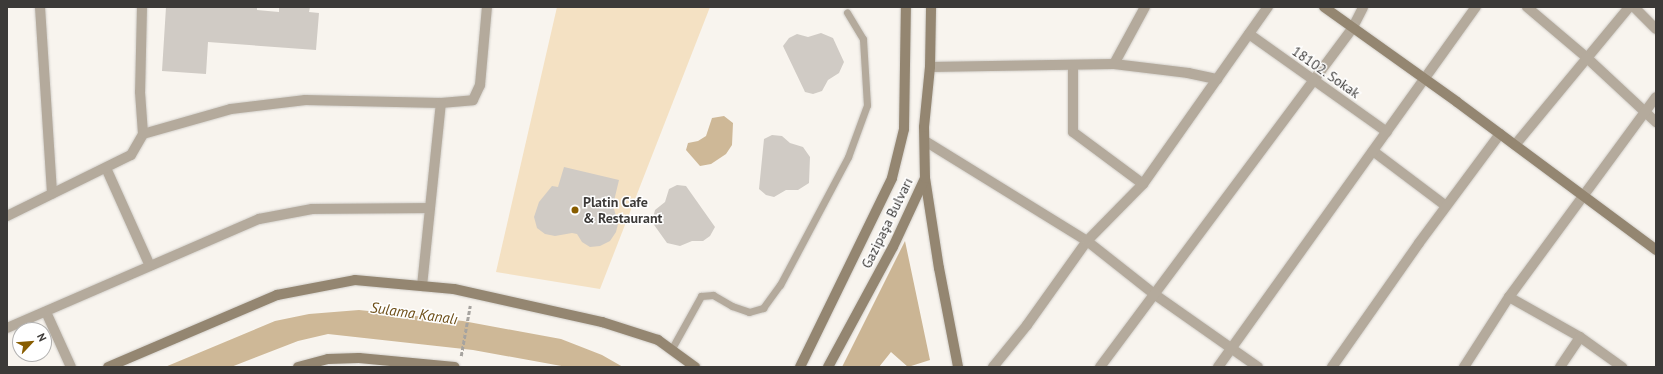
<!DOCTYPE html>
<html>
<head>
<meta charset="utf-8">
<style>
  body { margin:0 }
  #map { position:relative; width:1663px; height:374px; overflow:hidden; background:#f8f4ee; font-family:"PT Sans",sans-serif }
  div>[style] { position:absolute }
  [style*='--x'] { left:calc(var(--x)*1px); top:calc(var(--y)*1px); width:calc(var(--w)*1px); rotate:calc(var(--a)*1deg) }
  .green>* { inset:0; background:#f4e1c3 }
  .forest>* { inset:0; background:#cbb594 }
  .water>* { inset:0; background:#ceb897 }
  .building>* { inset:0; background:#d0cbc5 }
  .path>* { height:2.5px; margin-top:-1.25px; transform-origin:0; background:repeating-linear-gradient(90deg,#a6a39f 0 4px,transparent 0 6px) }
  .roads { filter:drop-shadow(0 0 1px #d2cfca) drop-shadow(0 0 1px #d2cfca) }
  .lane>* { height:7px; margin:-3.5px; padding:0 3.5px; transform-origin:3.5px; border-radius:3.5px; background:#b4aa9c }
  .street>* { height:10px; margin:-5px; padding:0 5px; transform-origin:5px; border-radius:5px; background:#b4aa9c }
  .secondary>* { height:10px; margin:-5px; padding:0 5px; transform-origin:5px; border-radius:5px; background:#948671 }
  .dots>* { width:11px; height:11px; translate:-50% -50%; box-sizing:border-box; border:2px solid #fff; border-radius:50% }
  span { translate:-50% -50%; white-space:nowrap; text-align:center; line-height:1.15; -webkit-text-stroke:3px #fff; paint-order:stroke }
  .street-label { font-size:14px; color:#3c3a38 }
  .poi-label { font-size:14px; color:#3c3a38; font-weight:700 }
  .left { translate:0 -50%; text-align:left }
  .water-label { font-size:15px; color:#6e4f18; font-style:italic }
  .frame { position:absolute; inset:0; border:8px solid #3c3a38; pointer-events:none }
  .north { position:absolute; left:12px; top:322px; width:40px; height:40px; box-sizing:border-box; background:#fff; border:1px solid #b1b0af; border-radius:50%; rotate:64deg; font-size:11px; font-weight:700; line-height:16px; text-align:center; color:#3c3a38 }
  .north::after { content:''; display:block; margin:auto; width:14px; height:18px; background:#885d00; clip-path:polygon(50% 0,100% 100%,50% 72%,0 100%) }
</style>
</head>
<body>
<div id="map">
  <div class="green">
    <i style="clip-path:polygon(557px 7px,710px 7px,600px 289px,496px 272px)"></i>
  </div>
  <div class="forest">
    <i style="clip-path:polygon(905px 241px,930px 360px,908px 367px,891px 352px,879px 367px,842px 367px)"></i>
  </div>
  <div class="water">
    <i style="clip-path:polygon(724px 116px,733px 123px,732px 145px,726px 154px,711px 164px,700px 166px,686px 150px,688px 143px,698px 141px,706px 136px,712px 118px)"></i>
    <i style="clip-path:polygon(359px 310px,463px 321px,561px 339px,602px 355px,623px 367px,567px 367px,473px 350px,328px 334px,298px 341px,231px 367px,165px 367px,275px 321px,309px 314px)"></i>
  </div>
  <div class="building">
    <i style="clip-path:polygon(166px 7px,257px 7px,257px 10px,279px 12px,279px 7px,310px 7px,309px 12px,319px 13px,316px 50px,208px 42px,206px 74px,162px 71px)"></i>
    <i style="clip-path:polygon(821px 33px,833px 38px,844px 62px,839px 73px,828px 80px,822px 91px,813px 94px,805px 92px,783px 46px,789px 38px,797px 34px,808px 37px)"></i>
    <i style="clip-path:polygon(772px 135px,782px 136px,790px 143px,803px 147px,810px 157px,809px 183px,798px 190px,786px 190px,774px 197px,766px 195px,759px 189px,764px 139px)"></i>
    <i style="clip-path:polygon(564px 167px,619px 180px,613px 205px,618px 224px,616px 232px,610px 241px,600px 246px,590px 247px,582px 242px,577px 234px,572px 233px,555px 236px,545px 234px,537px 228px,534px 217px,539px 202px,552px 186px,558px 187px)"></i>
    <i style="clip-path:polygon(677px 185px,686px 186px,715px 227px,710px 236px,703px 241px,692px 241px,680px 246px,667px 243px,652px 222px,655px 210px,665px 202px,669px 189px)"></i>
  </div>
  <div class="path">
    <i style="--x:461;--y:356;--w:51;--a:-79.8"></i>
  </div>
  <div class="roads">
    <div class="lane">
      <i style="--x:671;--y:350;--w:62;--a:-60.9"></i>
      <i style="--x:701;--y:296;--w:12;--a:-5"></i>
      <i style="--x:713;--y:295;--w:22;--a:30"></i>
      <i style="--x:732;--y:306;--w:18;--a:19"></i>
      <i style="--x:749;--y:312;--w:15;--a:-16"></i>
      <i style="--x:763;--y:308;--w:29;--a:-54"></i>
      <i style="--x:780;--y:285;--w:145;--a:-62"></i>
      <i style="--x:848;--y:157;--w:55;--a:-69.9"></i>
      <i style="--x:867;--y:105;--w:66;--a:-93.5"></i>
      <i style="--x:863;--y:39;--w:31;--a:-121"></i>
    </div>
    <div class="street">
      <i style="--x:40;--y:7;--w:187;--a:86.3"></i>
      <i style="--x:142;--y:7;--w:85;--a:91.3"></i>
      <i style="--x:140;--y:92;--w:42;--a:85.9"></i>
      <i style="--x:1527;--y:7;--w:77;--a:40.3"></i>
      <i style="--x:1586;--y:57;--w:96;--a:42.9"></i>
      <i style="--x:1634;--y:7;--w:31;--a:45"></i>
      <i style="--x:1249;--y:34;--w:169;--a:35.4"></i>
      <i style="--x:1114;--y:64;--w:65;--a:-61.5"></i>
      <i style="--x:1073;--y:65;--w:67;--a:90"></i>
      <i style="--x:1073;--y:132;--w:87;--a:36.6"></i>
      <i style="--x:930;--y:67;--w:184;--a:-0.9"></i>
      <i style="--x:1114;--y:64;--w:75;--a:6.9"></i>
      <i style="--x:1188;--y:73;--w:30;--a:12"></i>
      <i style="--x:925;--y:141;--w:190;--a:31.7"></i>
      <i style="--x:1087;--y:241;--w:85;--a:38.3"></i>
      <i style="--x:1154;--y:294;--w:127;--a:35.1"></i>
      <i style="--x:1515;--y:145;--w:179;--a:-50.4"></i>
      <i style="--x:1373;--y:151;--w:91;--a:37"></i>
      <i style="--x:106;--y:168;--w:107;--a:65.8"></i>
      <i style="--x:7;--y:216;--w:138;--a:-26.2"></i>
      <i style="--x:131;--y:155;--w:24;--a:-60"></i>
      <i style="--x:143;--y:134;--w:91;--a:-15.9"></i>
      <i style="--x:231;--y:109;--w:75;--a:-6.9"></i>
      <i style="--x:305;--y:100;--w:136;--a:1.3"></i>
      <i style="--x:441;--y:103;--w:32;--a:-5"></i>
      <i style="--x:473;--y:100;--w:17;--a:-65"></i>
      <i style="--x:480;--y:85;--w:78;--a:-84.9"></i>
      <i style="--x:422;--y:286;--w:184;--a:-84.1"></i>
      <i style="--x:1509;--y:297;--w:81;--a:29.4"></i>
      <i style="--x:1580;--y:337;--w:52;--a:35.5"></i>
      <i style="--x:46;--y:312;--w:60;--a:65.6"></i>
      <i style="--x:7;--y:328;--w:275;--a:-23.4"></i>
      <i style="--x:259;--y:219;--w:54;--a:-10.7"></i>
      <i style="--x:312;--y:209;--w:118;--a:-0.5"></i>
      <i style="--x:993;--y:367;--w:54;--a:-51"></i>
      <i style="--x:1027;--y:325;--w:103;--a:-54.5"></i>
      <i style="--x:1087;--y:241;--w:80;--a:-45.5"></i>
      <i style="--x:1143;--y:184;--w:217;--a:-54.8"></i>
      <i style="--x:1100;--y:367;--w:424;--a:-53.3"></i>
      <i style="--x:1353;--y:27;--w:22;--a:-63"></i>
      <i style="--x:1218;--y:367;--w:443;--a:-54.4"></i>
      <i style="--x:1332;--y:367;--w:151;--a:-54.9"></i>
      <i style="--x:1419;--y:243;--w:136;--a:-53.4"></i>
      <i style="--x:1464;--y:367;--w:83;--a:-57.3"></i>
      <i style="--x:1509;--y:297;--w:248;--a:-53.7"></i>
      <i style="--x:1560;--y:367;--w:36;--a:-56"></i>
    </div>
    <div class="secondary">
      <i style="--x:1324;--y:7;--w:163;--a:35.5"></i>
      <i style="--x:1457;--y:102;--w:248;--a:36.6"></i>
      <i style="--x:925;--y:178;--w:91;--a:81.2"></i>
      <i style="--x:939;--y:268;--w:101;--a:79.1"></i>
      <i style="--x:108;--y:367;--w:184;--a:-23.1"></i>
      <i style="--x:277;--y:295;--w:79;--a:-10.9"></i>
      <i style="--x:355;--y:280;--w:99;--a:5.2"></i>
      <i style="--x:454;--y:289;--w:152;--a:12.6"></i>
      <i style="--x:602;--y:322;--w:59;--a:17.8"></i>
      <i style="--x:658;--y:340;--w:46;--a:36.1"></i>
      <i style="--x:298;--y:367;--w:31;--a:-15"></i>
      <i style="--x:328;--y:359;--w:31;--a:-2"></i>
      <i style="--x:359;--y:358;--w:96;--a:5.4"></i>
      <i style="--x:800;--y:367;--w:210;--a:-64"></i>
      <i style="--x:892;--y:178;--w:50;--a:-76.2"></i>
      <i style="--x:904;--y:129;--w:122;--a:-89.1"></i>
      <i style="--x:828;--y:367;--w:136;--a:-61.6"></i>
      <i style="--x:893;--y:247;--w:76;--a:-65.1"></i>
      <i style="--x:925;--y:178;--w:51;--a:-91.1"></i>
      <i style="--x:924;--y:127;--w:60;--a:-84.3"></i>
      <i style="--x:930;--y:67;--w:60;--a:-89"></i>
    </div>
  </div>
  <div class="dots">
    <i style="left:575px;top:210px;background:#885d00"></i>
  </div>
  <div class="street-label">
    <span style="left:1326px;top:72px;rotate:35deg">18102. Sokak</span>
    <span style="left:887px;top:223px;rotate:-64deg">Gazipaşa Bulvarı</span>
  </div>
  <div class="poi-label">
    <span class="left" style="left:583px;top:210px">Platin Cafe<br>&amp; Restaurant</span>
  </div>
  <div class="water-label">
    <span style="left:414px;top:313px;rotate:8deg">Sulama Kanalı</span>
  </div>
  <div class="frame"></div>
  <div class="north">N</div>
</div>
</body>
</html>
